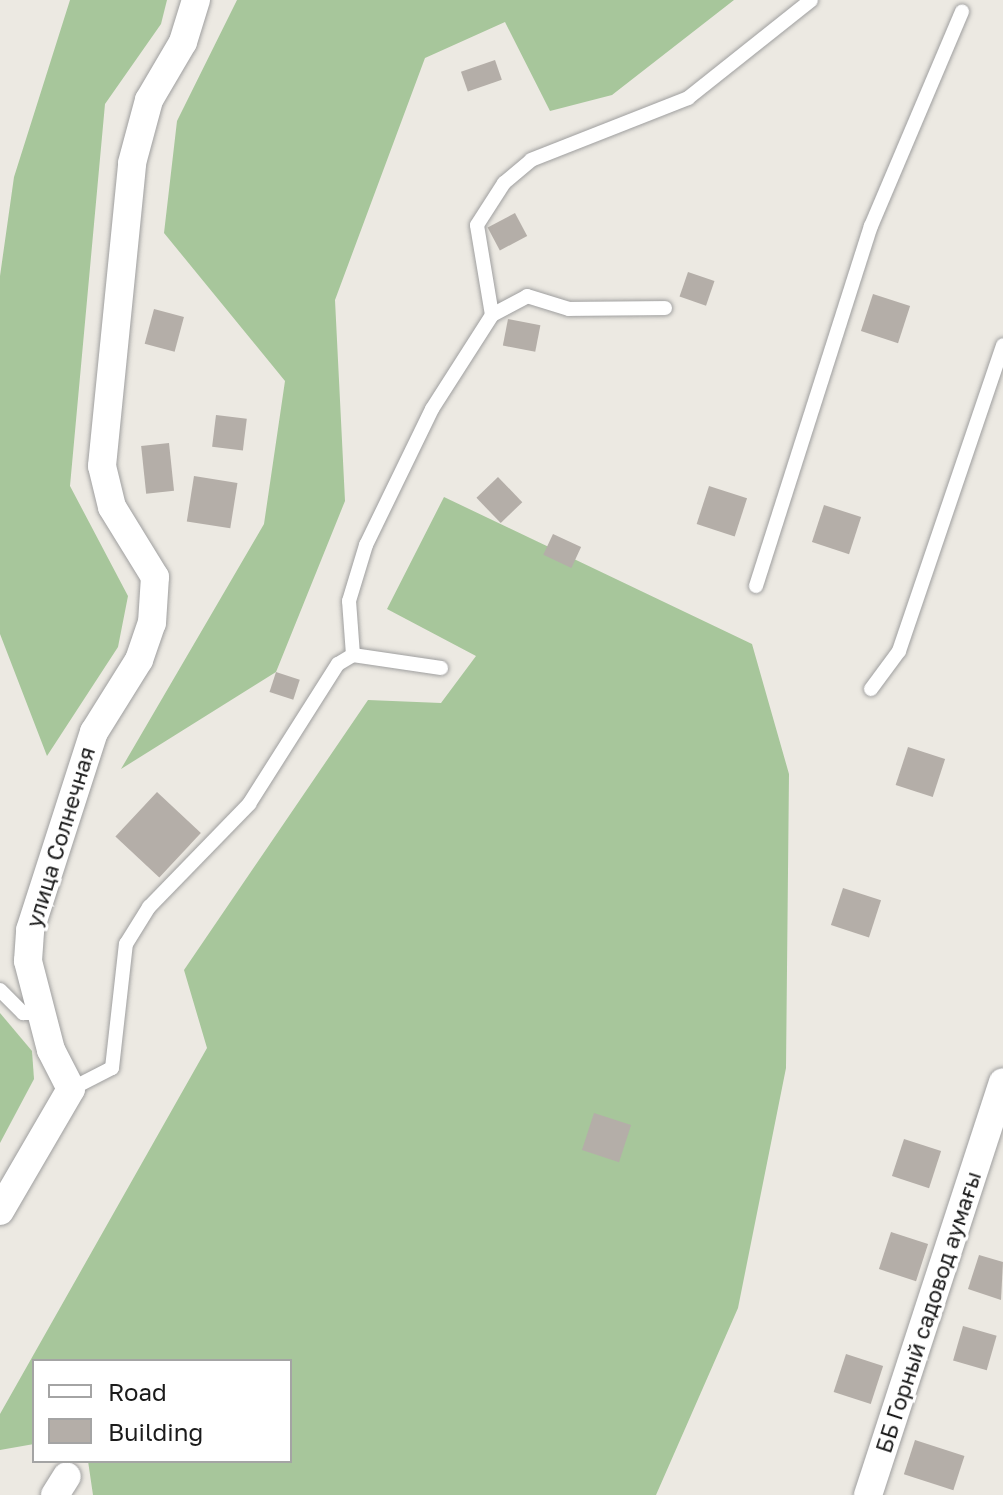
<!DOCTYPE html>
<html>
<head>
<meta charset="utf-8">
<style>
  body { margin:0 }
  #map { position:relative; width:1003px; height:1495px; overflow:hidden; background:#ece9e2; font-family:"Golos Text",sans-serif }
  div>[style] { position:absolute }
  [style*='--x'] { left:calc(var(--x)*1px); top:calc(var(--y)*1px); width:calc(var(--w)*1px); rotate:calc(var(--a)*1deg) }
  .forest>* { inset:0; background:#a7c69b }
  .building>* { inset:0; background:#b4aea8; transform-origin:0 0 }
  .roads { filter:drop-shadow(0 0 2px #9f9f9f) drop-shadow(0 0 2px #9f9f9f) }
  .lane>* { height:14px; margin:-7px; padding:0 7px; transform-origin:7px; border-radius:7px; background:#fff }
  .street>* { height:28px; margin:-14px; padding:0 14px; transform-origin:14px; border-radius:14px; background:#fff }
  span { translate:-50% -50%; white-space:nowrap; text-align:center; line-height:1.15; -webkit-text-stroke:6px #fff; paint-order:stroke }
  .street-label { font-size:22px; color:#1b1b1b }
  .legend { position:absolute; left:32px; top:1359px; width:260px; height:104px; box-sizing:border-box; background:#fff; border:2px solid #a4a4a4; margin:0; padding:10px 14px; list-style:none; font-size:24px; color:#1b1b1b }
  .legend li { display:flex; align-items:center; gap:16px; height:40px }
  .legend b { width:40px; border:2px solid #a4a4a4 }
</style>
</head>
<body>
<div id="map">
  <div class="forest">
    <i style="clip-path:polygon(70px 0,167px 0,161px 24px,105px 104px,70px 486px,128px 596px,118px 647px,47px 756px,0 634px,0 276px,14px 177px)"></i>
    <i style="clip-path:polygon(237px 0,734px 0,612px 95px,550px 111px,505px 22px,425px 58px,335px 300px,345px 501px,276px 672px,121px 769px,264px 524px,285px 381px,164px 233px,177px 121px)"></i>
    <i style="clip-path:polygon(444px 497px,752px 644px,789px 774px,786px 1068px,738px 1308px,656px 1495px,93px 1495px,88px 1461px,290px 1461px,290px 1361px,34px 1361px,34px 1444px,0 1450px,0 1414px,207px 1048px,184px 970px,368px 700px,441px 703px,476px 656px,387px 609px)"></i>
    <i style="clip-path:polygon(0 1013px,32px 1051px,34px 1079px,0 1143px)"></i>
  </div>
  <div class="building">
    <i style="left:495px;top:60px;width:21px;height:36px;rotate:71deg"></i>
    <i style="left:515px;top:213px;width:26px;height:31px;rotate:62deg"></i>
    <i style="left:688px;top:272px;width:28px;height:26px;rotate:19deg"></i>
    <i style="left:873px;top:294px;width:39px;height:39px;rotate:18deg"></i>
    <i style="left:154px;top:309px;width:31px;height:36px;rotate:15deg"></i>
    <i style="left:508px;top:319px;width:33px;height:27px;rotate:11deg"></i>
    <i style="left:216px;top:415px;width:31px;height:32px;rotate:7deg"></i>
    <i style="left:169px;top:443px;width:48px;height:28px;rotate:84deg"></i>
    <i style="left:194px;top:476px;width:44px;height:46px;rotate:9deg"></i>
    <i style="left:498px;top:477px;width:35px;height:30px;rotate:46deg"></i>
    <i style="left:709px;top:486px;width:40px;height:40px;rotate:18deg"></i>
    <i style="left:824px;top:505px;width:39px;height:39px;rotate:18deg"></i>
    <i style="left:553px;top:534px;width:31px;height:23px;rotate:25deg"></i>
    <i style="left:276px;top:672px;width:25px;height:21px;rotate:18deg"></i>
    <i style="left:908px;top:747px;width:39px;height:40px;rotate:18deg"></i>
    <i style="left:157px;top:792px;width:60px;height:61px;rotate:43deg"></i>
    <i style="left:843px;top:888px;width:40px;height:39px;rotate:18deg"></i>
    <i style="left:594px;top:1113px;width:39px;height:39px;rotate:18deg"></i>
    <i style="left:904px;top:1139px;width:39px;height:39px;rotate:18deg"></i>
    <i style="left:891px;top:1232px;width:39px;height:39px;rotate:18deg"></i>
    <i style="clip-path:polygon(979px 1255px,1003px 1262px,1001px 1300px,968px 1289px)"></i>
    <i style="left:963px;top:1326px;width:35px;height:36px;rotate:16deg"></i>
    <i style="left:846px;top:1354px;width:39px;height:40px;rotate:18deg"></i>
    <i style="left:915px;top:1440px;width:52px;height:36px;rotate:18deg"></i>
  </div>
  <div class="roads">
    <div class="lane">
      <i style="--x:492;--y:315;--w:91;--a:-99.5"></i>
      <i style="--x:477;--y:225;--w:50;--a:-57.3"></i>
      <i style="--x:504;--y:183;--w:35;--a:-40"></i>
      <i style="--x:531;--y:160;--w:169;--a:-21.5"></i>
      <i style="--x:688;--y:98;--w:157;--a:-38.5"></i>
      <i style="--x:756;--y:586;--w:378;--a:-72.3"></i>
      <i style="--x:871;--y:226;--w:233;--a:-67"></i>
      <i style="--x:353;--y:655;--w:54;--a:-94.2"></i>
      <i style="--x:349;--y:601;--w:59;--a:-73.1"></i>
      <i style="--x:366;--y:545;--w:151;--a:-64.1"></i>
      <i style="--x:432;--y:409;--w:112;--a:-57.4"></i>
      <i style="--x:492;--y:315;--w:40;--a:-28"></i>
      <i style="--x:527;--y:296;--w:44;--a:17.2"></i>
      <i style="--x:569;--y:309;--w:96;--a:-0.6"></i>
      <i style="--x:871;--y:689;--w:47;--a:-53.6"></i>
      <i style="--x:899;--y:651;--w:323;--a:-71.2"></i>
      <i style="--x:0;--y:990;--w:33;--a:45"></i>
      <i style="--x:23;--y:1013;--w:19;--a:0"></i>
      <i style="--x:71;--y:1089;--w:46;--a:-27.1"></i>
      <i style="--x:112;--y:1068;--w:125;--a:-83.6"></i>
      <i style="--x:126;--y:944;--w:44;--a:-58.1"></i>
      <i style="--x:149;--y:907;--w:144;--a:-45.8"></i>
      <i style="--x:249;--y:804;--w:166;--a:-57.6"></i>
      <i style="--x:338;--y:664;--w:17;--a:-31"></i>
      <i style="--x:353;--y:655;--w:89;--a:8.4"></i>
    </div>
    <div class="street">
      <i style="--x:0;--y:1211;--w:141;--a:-59.8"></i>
      <i style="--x:71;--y:1089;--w:44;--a:-117.1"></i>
      <i style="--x:51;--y:1050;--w:92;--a:-104.5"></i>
      <i style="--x:28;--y:961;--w:31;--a:-86"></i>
      <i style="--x:30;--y:930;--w:208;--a:-72.1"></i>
      <i style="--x:94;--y:732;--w:85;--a:-58"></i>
      <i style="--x:139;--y:660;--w:39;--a:-71"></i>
      <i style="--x:152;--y:623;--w:46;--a:-86.3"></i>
      <i style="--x:155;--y:577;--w:82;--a:-121.6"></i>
      <i style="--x:112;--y:507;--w:42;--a:-103.7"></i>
      <i style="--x:102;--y:466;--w:304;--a:-84.3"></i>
      <i style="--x:132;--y:163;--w:65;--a:-74.9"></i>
      <i style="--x:149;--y:100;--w:67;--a:-59.6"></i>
      <i style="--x:183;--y:42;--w:44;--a:-72.8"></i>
      <i style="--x:55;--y:1495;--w:22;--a:-58"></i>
      <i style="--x:868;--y:1495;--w:434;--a:-71.9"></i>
    </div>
  </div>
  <div class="street-label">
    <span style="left:60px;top:837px;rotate:-73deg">улица Солнечная</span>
    <span style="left:928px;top:1312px;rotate:-72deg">ББ Горный садовод аумағы</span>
  </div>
  <ul class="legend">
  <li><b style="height:10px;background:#fff"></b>Road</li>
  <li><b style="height:22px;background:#b4aea8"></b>Building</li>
  </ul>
</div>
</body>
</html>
